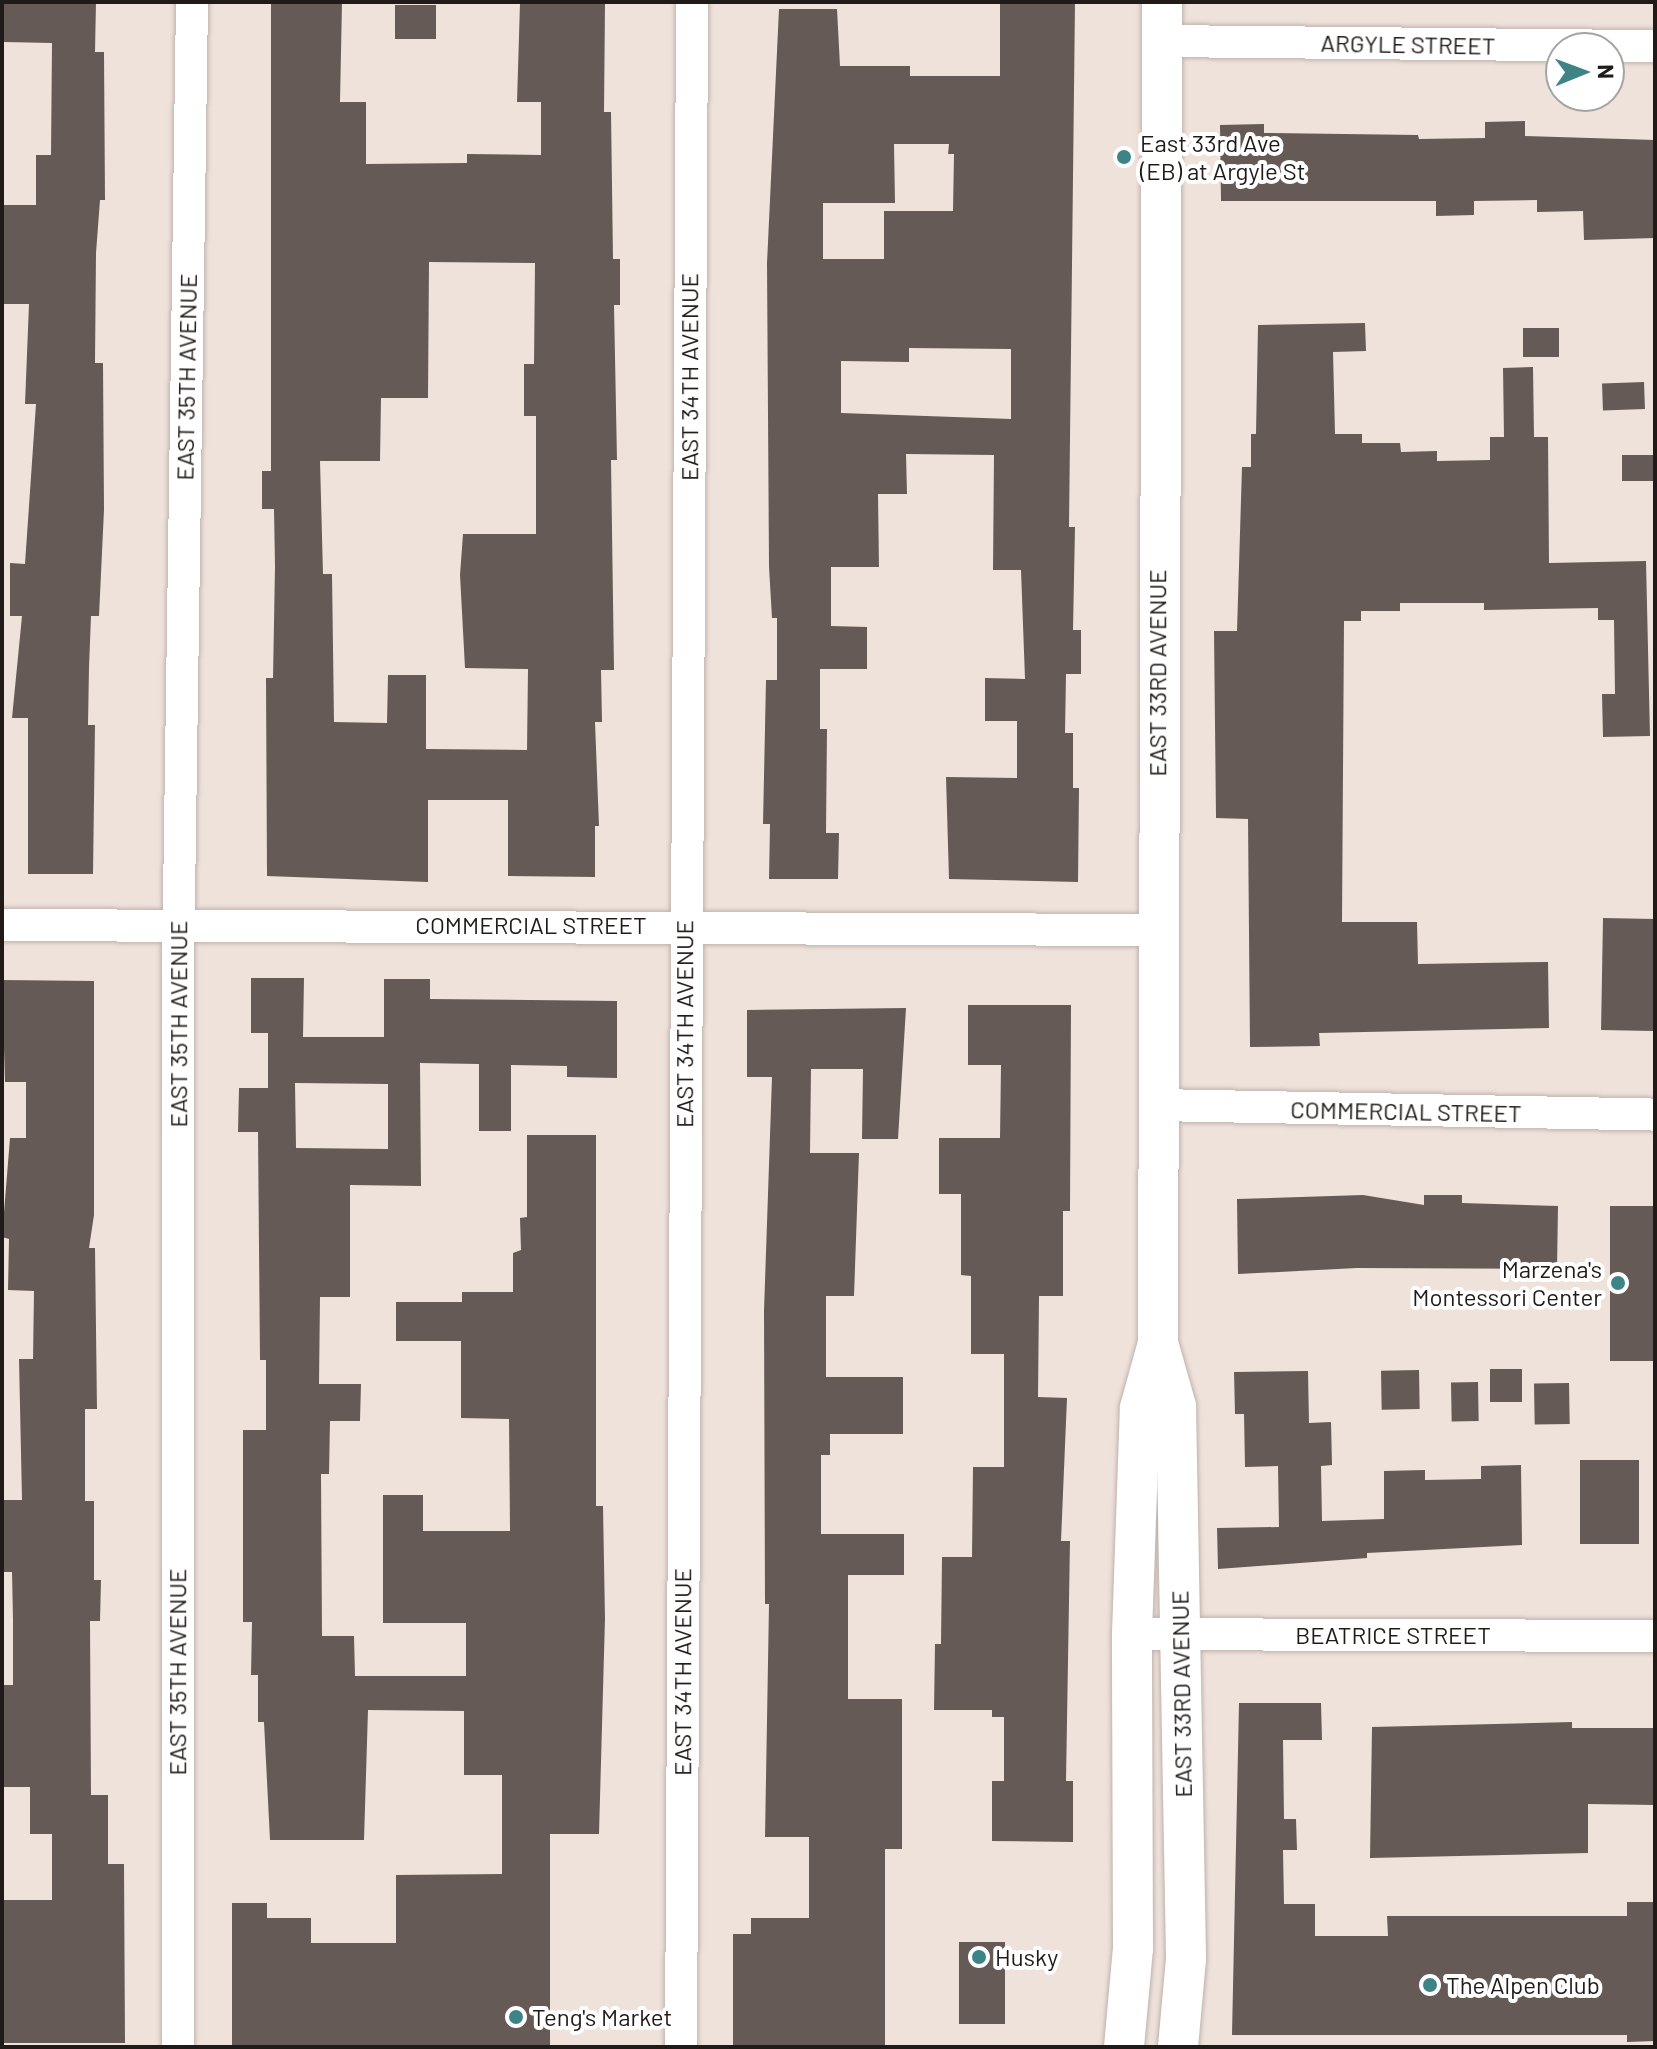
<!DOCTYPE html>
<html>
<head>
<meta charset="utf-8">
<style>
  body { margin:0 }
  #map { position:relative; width:1657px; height:2049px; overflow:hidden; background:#efe2db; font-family:Barlow,sans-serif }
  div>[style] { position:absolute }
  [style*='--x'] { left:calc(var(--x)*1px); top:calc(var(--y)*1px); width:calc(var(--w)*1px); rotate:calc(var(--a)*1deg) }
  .building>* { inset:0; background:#655a55; transform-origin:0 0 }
  .roads { filter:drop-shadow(0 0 2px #bfb2ac) drop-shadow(0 0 2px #bfb2ac) }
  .minor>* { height:32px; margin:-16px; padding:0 16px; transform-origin:16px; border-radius:16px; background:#fff }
  .tertiary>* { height:40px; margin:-20px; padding:0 20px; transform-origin:20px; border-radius:20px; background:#fff }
  .dots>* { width:22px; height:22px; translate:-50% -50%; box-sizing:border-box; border:4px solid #fff; border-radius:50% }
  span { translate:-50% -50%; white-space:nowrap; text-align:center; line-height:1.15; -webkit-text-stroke:8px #fff; paint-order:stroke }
  .street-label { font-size:24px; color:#201b19 }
  .poi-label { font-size:24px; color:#201b19 }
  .left { translate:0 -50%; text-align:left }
  .right { translate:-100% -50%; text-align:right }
  .frame { position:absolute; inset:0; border:4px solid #201b19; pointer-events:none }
  .north { position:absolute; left:1545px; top:32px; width:80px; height:80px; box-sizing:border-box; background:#fff; border:2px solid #a6a4a3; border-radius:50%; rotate:89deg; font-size:22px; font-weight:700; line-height:32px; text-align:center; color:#201b19 }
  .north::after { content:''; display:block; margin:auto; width:28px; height:36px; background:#3c8486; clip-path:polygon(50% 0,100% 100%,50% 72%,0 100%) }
</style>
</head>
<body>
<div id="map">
  <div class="building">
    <i style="clip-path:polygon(3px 2px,96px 2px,95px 52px,104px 52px,105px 200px,100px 200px,96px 253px,95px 363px,103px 363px,104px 510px,99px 616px,91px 616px,89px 668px,88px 725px,95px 725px,93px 874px,28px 874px,28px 718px,12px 718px,22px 616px,10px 616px,10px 563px,25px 564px,36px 404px,25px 404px,29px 304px,2px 304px,2px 205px,36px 205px,36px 155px,51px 155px,52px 43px,4px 42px)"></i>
    <i style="clip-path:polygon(evenodd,271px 2px,342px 2px,340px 102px,366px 102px,366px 164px,467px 163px,467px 154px,541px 155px,541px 102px,517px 102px,520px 3px,605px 3px,604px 112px,611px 112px,613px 259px,620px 259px,620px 305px,614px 305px,617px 460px,611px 460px,614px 670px,601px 670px,602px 722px,595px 722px,599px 826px,595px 826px,595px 877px,508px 876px,508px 800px,428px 800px,428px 882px,267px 876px,266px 678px,273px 678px,275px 567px,274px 509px,262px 509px,262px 471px,271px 471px,271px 2px,429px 262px,535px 263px,534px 364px,524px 364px,524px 416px,536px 416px,536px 534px,463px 534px,460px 575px,465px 668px,528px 669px,527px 750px,426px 749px,426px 675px,388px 675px,387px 723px,334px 722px,332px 574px,323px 574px,320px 461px,380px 461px,381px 398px,428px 398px,429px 262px)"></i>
    <i style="clip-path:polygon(evenodd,1000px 2px,1075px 2px,1069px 527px,1075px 527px,1073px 630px,1081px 630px,1081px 674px,1066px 674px,1065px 733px,1073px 733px,1073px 788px,1079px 788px,1078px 882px,949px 879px,946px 777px,1017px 778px,1017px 721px,985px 721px,985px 678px,1025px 679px,1021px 570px,993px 570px,994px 455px,906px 454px,907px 494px,878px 494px,879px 567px,831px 567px,831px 626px,867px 627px,867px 669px,820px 669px,820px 729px,827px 729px,826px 833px,839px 833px,838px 879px,769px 879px,770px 824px,763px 824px,766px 680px,777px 680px,777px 618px,772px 618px,769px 567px,767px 263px,779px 9px,837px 9px,840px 66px,910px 66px,910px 76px,1000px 76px,1000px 2px,894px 144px,949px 144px,948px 154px,954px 154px,953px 211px,884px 211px,884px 259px,823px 259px,823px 203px,895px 203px,894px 144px,1000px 2px,909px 348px,1011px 349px,1011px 419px,841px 413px,841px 361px,909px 362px,909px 348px)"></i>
    <i style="left:395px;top:5px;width:41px;height:34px"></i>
    <i style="clip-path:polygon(1525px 121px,1525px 136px,1655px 140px,1655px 238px,1584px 240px,1583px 211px,1537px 212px,1537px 200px,1474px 201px,1474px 215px,1436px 216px,1436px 201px,1221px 201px,1220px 125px,1264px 124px,1264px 133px,1418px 135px,1419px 139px,1485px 138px,1485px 122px)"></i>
    <i style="clip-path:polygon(1365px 323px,1366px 351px,1333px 352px,1335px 434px,1362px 434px,1362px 443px,1400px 443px,1401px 452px,1437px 451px,1437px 461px,1490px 460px,1490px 437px,1504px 437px,1503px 368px,1533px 367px,1534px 437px,1548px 437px,1549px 563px,1646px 561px,1650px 736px,1603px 737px,1602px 694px,1615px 694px,1614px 620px,1598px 620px,1598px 608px,1484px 610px,1484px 603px,1400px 603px,1400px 611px,1361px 611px,1361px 621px,1344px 621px,1342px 922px,1417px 922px,1418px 964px,1548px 962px,1549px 1028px,1319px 1033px,1320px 1046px,1250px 1047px,1248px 819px,1216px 818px,1214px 631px,1237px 631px,1242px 467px,1251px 467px,1251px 434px,1256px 434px,1258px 325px)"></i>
    <i style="left:1523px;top:328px;width:36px;height:29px"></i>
    <i style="left:1644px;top:382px;width:27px;height:42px;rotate:88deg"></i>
    <i style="left:1622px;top:455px;width:33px;height:26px"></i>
    <i style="left:1603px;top:918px;width:52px;height:112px;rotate:1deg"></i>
    <i style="clip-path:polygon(evenodd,251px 978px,304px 978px,303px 1037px,384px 1037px,384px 979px,430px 979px,430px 999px,617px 1001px,617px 1078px,567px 1077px,567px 1066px,511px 1065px,511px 1131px,479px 1131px,479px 1064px,420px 1063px,421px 1186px,350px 1185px,350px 1297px,320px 1297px,319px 1384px,361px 1384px,360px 1421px,330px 1421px,329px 1474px,321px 1474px,322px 1636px,354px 1636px,355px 1676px,466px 1676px,466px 1623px,383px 1623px,383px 1495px,423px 1495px,423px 1531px,510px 1531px,509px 1419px,461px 1418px,461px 1341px,396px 1341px,396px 1302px,462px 1302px,462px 1292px,513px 1292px,513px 1253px,521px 1250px,520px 1218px,527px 1217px,527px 1135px,596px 1135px,596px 1506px,603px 1506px,605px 1618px,599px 1834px,550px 1834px,550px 2047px,232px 2047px,232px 1903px,267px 1903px,267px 1918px,311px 1918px,311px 1943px,396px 1943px,396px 1875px,502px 1874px,502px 1775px,464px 1775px,464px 1711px,368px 1710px,364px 1840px,270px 1840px,264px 1722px,258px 1722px,258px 1675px,251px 1675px,252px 1622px,243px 1622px,243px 1430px,266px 1430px,266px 1360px,260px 1360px,258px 1132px,238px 1132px,239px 1088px,268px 1088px,268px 1033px,251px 1033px,251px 978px,295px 1083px,388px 1084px,388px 1149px,296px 1148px,295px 1083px)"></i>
    <i style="clip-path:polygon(2px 980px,94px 981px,94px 1215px,89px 1248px,95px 1248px,97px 1409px,85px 1409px,85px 1501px,94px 1501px,94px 1580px,101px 1580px,100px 1621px,90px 1621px,91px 1795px,108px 1795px,108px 1864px,124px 1864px,125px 2043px,2px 2043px,2px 1900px,52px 1900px,52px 1834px,30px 1834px,30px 1787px,2px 1787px,2px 1685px,13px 1685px,13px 1620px,12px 1572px,2px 1572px,2px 1500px,22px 1500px,19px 1359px,33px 1359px,34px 1291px,8px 1290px,9px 1239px,2px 1237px,10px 1138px,26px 1138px,26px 1082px,5px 1082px)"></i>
    <i style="clip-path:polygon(968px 1005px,1071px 1005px,1070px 1211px,1063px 1211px,1063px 1296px,1039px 1296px,1038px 1397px,1067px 1398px,1061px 1541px,1070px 1541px,1066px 1781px,1073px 1781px,1073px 1842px,992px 1841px,992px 1781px,1004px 1781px,1004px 1717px,992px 1717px,992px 1710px,934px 1710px,935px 1644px,941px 1644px,942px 1557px,972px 1557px,973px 1467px,1004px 1467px,1004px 1354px,971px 1354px,971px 1276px,961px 1275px,961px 1194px,939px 1194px,939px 1138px,1000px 1138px,1001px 1065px,968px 1065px)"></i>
    <i style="clip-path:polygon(906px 1008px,898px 1139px,862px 1139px,863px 1069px,811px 1069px,810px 1153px,859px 1153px,854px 1296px,826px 1296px,826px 1377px,903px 1377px,903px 1434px,830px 1434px,830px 1455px,821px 1455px,821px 1534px,904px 1534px,904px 1575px,848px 1575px,848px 1699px,902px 1699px,902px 1849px,885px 1849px,885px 2047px,733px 2047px,733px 1934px,751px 1934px,751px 1918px,809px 1918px,809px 1837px,765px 1837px,769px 1604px,765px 1604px,764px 1311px,772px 1077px,747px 1077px,747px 1010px)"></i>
    <i style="clip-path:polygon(1363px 1195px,1424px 1205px,1424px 1195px,1462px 1195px,1462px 1203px,1558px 1206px,1557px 1269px,1357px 1268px,1238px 1274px,1237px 1199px)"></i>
    <i style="left:1610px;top:1206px;width:45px;height:155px"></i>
    <i style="left:1522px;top:1369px;width:33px;height:32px;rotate:90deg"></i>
    <i style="left:1419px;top:1370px;width:39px;height:38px;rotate:89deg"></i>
    <i style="clip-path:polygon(1308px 1371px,1309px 1423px,1331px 1422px,1332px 1465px,1321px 1466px,1322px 1521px,1384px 1519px,1384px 1471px,1425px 1470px,1425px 1480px,1481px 1479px,1481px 1466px,1521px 1465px,1522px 1545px,1367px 1553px,1367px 1558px,1218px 1569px,1217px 1528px,1279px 1527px,1278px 1466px,1245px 1467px,1244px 1414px,1235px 1414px,1234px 1372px)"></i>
    <i style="left:1478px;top:1382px;width:39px;height:27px;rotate:89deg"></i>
    <i style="left:1569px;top:1383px;width:41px;height:35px;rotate:89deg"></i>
    <i style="left:1639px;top:1460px;width:84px;height:59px;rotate:90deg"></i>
    <i style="clip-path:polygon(1239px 1703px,1321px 1703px,1322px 1740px,1283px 1740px,1284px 1819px,1296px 1819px,1297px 1850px,1283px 1850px,1284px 1904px,1315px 1904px,1315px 1936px,1388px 1936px,1387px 1916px,1627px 1916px,1627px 1902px,1655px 1902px,1655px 2041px,1627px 2042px,1627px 2035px,1232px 2035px)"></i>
    <i style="clip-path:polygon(1572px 1722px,1572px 1728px,1655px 1728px,1655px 1805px,1588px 1804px,1588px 1853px,1370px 1858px,1372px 1727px)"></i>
    <i style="left:959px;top:1942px;width:46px;height:82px"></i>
  </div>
  <div class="roads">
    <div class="minor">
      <i style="--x:1161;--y:41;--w:494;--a:0.6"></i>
      <i style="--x:2;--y:925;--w:1154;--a:0.25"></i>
      <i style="--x:1156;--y:1105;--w:499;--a:1.1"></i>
      <i style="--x:1132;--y:1634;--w:523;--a:0.22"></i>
      <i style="--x:178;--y:2047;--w:1079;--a:-90"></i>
      <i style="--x:178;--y:968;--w:966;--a:-89.17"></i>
      <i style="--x:681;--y:2047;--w:2045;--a:-89.69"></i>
    </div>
    <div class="tertiary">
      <i style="--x:1158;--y:1343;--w:66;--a:74.1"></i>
      <i style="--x:1176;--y:1406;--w:553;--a:88.96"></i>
      <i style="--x:1186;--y:1959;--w:88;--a:95.2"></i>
      <i style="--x:1124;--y:2047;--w:98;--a:-84.8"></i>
      <i style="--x:1133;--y:1949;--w:315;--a:-90.2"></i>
      <i style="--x:1132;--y:1634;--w:226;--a:-88"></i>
      <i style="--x:1140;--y:1408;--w:67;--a:-74.5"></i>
      <i style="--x:1158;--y:1343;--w:1341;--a:-89.83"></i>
    </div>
  </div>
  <div class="dots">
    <i style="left:1124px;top:157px;background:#3c8486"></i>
    <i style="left:1618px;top:1283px;background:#3c8486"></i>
    <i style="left:979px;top:1957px;background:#3c8486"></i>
    <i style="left:1430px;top:1985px;background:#3c8486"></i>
    <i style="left:516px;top:2017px;background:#3c8486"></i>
  </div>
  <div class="street-label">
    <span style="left:1408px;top:44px;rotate:1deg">ARGYLE STREET</span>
    <span style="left:186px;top:377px;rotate:-89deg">EAST 35TH AVENUE</span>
    <span style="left:689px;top:377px;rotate:-90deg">EAST 34TH AVENUE</span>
    <span style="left:1157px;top:673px;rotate:-90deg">EAST 33RD AVENUE</span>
    <span style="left:531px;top:925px">COMMERCIAL STREET</span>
    <span style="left:178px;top:1024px;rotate:-90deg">EAST 35TH AVENUE</span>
    <span style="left:684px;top:1024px;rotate:-90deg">EAST 34TH AVENUE</span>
    <span style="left:1406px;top:1111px;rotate:1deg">COMMERCIAL STREET</span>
    <span style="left:1393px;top:1635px">BEATRICE STREET</span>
    <span style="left:177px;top:1672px;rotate:-90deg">EAST 35TH AVENUE</span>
    <span style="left:682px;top:1672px;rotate:-90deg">EAST 34TH AVENUE</span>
    <span style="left:1181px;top:1694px;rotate:-91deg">EAST 33RD AVENUE</span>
  </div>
  <div class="poi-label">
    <span class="left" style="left:1140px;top:157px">East 33rd Ave<br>(EB) at Argyle St</span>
    <span class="right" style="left:1602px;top:1283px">Marzena's<br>Montessori Center</span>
    <span class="left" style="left:995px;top:1957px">Husky</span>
    <span class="left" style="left:1446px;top:1985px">The Alpen Club</span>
    <span class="left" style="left:532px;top:2017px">Teng's Market</span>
  </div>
  <div class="frame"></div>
  <div class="north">N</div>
</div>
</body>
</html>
